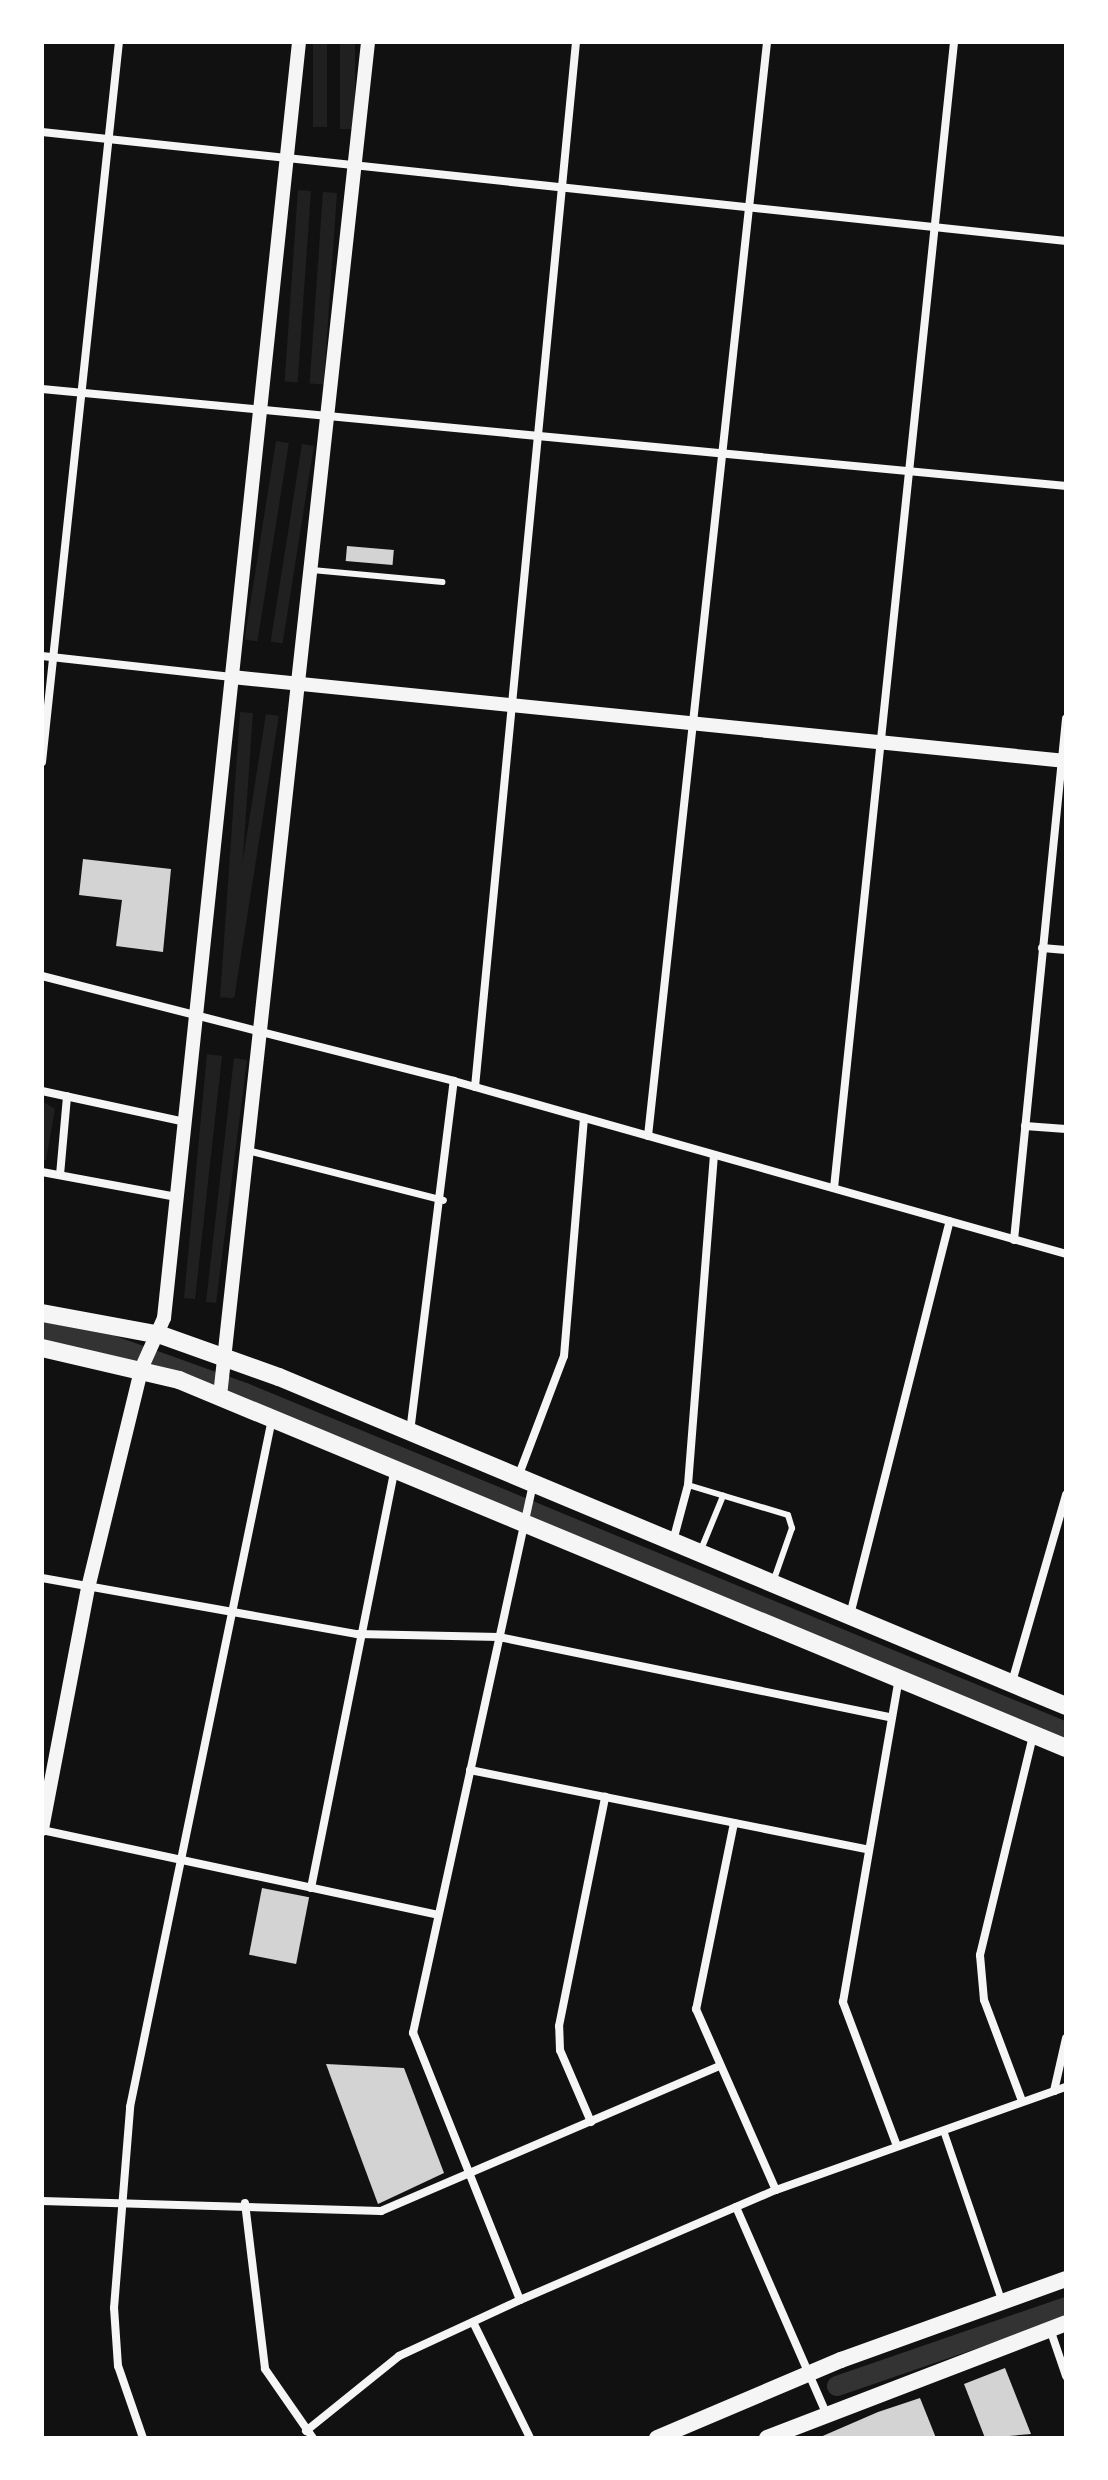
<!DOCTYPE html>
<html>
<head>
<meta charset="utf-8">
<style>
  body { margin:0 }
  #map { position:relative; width:1108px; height:2480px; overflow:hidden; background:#111; font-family:Raleway,sans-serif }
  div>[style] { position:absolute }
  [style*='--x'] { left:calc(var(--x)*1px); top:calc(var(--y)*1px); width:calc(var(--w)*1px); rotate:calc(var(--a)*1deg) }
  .green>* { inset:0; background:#202020; transform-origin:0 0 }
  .canal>* { height:20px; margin:-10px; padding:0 10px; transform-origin:10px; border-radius:10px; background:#333 }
  .building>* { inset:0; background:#d3d3d3; transform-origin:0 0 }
  .service>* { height:6px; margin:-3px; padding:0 3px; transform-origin:3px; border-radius:3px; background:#f5f5f5 }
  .pedestrian>* { height:7px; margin:-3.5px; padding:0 3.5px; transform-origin:3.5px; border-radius:3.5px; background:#f5f5f5 }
  .minor>* { height:8px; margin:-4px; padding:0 4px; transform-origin:4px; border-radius:4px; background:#f5f5f5 }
  .tertiary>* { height:14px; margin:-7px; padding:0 7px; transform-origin:7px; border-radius:7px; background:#f5f5f5 }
  .secondary>* { height:16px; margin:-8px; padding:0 8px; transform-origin:8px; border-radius:8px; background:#f5f5f5 }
  .primary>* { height:18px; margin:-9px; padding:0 9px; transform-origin:9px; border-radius:9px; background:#f5f5f5 }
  span { translate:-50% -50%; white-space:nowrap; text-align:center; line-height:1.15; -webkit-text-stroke:8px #fff; paint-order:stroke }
  .frame { position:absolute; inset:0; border:44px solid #fff; pointer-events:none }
</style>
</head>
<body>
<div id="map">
  <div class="green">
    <i style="left:313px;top:42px;width:14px;height:85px"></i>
    <i style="left:340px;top:42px;width:15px;height:87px"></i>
    <i style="left:298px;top:190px;width:13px;height:192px;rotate:4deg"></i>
    <i style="left:323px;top:192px;width:14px;height:192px;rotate:4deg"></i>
    <i style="left:276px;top:441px;width:13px;height:201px;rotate:9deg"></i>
    <i style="left:302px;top:444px;width:12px;height:200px;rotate:9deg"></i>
    <i style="left:240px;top:712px;width:13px;height:286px;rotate:4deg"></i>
    <i style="left:266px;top:714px;width:13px;height:285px;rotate:9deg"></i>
    <i style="clip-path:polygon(207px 1054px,222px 1056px,195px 1299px,184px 1298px)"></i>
    <i style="clip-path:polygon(234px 1058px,247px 1060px,216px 1303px,206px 1302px)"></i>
    <i style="clip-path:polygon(42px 1101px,55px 1109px,46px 1160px,42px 1160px)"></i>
  </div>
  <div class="canal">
    <i style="--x:42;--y:1332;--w:70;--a:10.7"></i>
    <i style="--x:111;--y:1345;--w:142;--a:19.7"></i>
    <i style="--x:245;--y:1393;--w:888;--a:22.44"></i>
    <i style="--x:837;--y:2386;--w:242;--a:-19"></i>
  </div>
  <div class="building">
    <i style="left:347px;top:546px;width:47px;height:15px;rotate:5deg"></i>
    <i style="clip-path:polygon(83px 859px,171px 869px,163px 952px,116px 946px,122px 900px,79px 895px)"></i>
    <i style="left:262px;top:1888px;width:48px;height:68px;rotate:11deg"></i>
    <i style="clip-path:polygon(326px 2064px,404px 2068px,444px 2173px,378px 2204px)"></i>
    <i style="clip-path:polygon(1005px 2368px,1031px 2434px,985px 2438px,964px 2384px)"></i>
    <i style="clip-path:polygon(920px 2398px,936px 2438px,818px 2438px,878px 2412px)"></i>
  </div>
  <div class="service">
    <i style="--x:312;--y:570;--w:131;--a:5.3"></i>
    <i style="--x:688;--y:1485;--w:104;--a:16.7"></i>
    <i style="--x:788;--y:1515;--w:14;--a:73"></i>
    <i style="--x:792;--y:1528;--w:54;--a:109.4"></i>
    <i style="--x:700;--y:1552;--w:61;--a:-67.7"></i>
  </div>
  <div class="pedestrian">
    <i style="--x:251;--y:1151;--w:198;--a:14.3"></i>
    <i style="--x:943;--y:2130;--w:179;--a:71.1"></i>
  </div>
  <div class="minor">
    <i style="--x:42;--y:132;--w:1030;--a:6.08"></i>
    <i style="--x:42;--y:389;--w:1029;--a:5.41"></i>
    <i style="--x:42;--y:656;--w:191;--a:6.3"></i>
    <i style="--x:42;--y:762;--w:724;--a:-83.9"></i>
    <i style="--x:1042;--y:948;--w:24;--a:5"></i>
    <i style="--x:42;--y:976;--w:425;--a:14.3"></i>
    <i style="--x:454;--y:1081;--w:636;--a:15.78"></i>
    <i style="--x:475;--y:1087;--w:1050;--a:-84.48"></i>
    <i style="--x:42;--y:1091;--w:146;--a:12.2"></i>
    <i style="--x:1025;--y:1126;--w:41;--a:4.2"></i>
    <i style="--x:648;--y:1136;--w:1100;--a:-83.79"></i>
    <i style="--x:42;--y:1172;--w:137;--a:10.5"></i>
    <i style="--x:60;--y:1175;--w:79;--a:-84.9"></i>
    <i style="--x:834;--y:1188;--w:1152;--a:-84.02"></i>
    <i style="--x:1014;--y:1240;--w:524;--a:-84.3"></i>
    <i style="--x:410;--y:1432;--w:354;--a:-82.9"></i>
    <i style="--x:518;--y:1477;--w:129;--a:-69.2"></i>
    <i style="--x:564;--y:1356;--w:239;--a:-85.2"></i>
    <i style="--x:673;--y:1541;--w:58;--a:-75"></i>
    <i style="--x:688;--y:1485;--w:331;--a:-85.5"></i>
    <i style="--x:42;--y:1578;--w:320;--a:10.1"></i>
    <i style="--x:357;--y:1634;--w:142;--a:1.2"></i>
    <i style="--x:499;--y:1637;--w:398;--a:11.6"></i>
    <i style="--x:850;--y:1615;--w:406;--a:-75.8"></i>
    <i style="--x:1012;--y:1682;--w:195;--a:-73.9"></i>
    <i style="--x:470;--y:1770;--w:404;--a:11.3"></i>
    <i style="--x:734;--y:1823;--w:190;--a:101.5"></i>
    <i style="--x:696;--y:2009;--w:198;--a:66.2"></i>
    <i style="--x:42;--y:1830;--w:404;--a:12.1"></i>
    <i style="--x:311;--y:1888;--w:427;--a:-78.7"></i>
    <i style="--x:1054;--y:2091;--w:54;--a:-77.2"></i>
    <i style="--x:1022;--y:2101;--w:108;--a:-110.6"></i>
    <i style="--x:984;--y:2000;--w:45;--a:-95.1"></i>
    <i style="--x:980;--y:1955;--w:225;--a:-76.4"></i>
    <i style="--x:591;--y:2122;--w:78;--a:-113.3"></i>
    <i style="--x:560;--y:2050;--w:24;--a:-92"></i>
    <i style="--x:559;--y:2026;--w:234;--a:-78.6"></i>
    <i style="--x:897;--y:2146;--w:154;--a:-110.6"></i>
    <i style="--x:843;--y:2002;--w:328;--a:-80.2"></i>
    <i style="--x:42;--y:2201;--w:339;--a:1.7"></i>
    <i style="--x:381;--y:2211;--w:366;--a:-23.2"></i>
    <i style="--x:245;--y:2203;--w:167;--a:83.1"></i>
    <i style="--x:265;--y:2369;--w:84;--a:55.2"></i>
    <i style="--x:736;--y:2207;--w:225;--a:66.4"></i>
    <i style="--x:520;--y:2300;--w:288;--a:-111.8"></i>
    <i style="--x:413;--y:2033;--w:562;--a:-77.67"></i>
    <i style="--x:473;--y:2322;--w:129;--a:63.8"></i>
    <i style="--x:1050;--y:2329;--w:50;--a:71.2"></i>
    <i style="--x:306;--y:2431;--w:119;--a:-38.9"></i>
    <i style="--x:399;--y:2356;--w:133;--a:-24.8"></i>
    <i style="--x:520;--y:2300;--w:279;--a:-23.3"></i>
    <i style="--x:776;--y:2190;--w:308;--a:-19.6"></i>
    <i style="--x:143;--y:2438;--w:76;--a:-109.1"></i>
    <i style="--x:118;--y:2366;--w:58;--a:-93.9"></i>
    <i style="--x:114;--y:2308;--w:202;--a:-85.4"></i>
    <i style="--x:130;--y:2107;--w:703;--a:-78.34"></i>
  </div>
  <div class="tertiary">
    <i style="--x:232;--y:677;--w:838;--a:5.75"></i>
    <i style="--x:220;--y:1396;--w:1362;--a:-83.76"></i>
    <i style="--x:42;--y:1829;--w:245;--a:-79.2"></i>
    <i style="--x:88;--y:1588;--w:228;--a:-76.3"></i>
    <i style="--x:142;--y:1367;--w:54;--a:-65.8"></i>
    <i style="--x:164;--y:1318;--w:1283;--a:-83.96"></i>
  </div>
  <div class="secondary">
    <i style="--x:657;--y:2438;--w:200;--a:-23"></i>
    <i style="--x:841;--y:2360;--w:239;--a:-19.8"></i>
    <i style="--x:767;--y:2438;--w:320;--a:-21"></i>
  </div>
  <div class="primary">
    <i style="--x:42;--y:1313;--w:121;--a:10.5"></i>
    <i style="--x:161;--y:1335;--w:125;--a:19.6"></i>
    <i style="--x:279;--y:1377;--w:853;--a:22.69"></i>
    <i style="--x:42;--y:1348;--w:141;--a:13.1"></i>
    <i style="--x:179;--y:1380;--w:960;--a:22.53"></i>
  </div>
  <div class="frame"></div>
</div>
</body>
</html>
